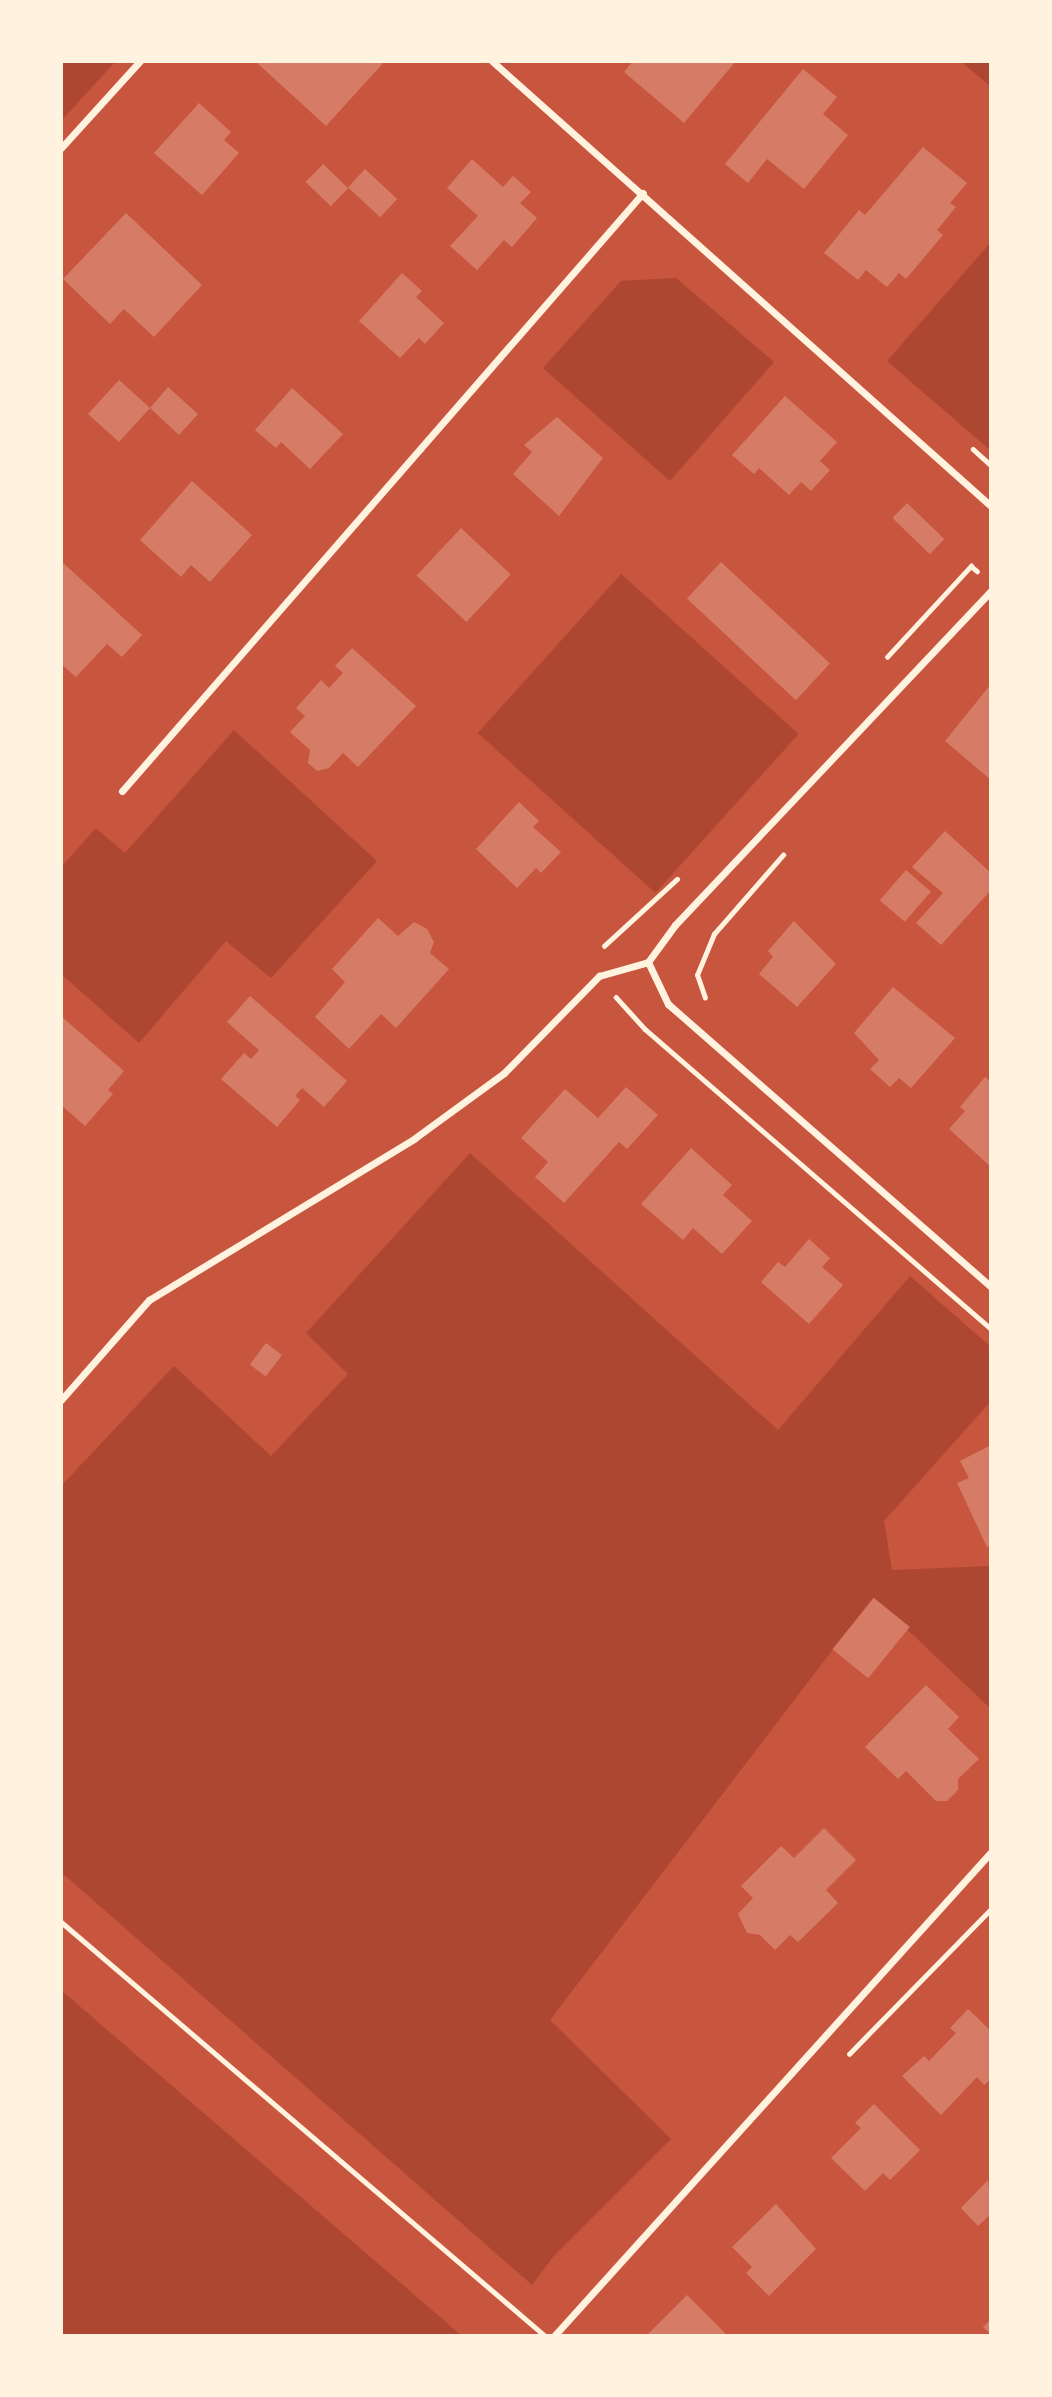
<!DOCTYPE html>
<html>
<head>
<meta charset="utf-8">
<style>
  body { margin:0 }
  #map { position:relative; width:1052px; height:2397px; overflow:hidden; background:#c8553d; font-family:Arial,sans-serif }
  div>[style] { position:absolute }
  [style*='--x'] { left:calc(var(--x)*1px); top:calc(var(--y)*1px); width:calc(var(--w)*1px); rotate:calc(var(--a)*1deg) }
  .green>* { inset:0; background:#ae4732; transform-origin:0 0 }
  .building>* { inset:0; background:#d67c66; transform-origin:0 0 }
  .path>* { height:4.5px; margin:-2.25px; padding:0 2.25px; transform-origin:2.25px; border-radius:2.25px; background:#fff3e0 }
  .service>* { height:5px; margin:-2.5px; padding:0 2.5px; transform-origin:2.5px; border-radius:2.5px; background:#fff3e0 }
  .minor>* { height:7px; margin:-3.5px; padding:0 3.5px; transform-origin:3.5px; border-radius:3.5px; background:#fff3e0 }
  span { translate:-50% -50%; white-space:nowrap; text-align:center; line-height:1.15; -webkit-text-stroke:7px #fff3e0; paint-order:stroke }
  .frame { position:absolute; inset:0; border:63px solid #fff3e0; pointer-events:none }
</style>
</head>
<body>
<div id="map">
  <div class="green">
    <i style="clip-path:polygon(61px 61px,116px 61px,61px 121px)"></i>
    <i style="clip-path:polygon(960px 61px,991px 61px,991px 87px)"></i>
    <i style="clip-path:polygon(991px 242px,991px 451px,887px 361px)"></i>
    <i style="clip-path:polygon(676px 278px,774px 362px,670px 481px,543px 368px,621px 281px)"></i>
    <i style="left:621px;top:574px;width:239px;height:214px;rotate:42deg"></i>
    <i style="clip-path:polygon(234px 730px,377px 861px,271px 978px,226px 941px,139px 1043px,61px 974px,61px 867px,96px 828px,125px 853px)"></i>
    <i style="clip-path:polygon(470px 1153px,778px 1430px,910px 1276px,991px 1347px,991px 1401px,884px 1521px,892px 1570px,991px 1566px,991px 1709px,873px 1597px,550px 2020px,671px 2139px,553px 2257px,532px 2285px,61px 1872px,61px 1486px,174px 1366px,271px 1456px,348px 1374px,306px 1333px)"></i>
    <i style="clip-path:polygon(61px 1990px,462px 2336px,61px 2336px)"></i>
  </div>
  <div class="building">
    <i style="clip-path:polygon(255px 61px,385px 61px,326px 126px)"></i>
    <i style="clip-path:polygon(633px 61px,736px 61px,684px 123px,624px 72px)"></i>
    <i style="clip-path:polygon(803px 69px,837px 97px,823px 114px,848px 135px,804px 189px,767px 159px,748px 183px,725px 164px)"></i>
    <i style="clip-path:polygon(199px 103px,231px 132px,224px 140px,239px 153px,202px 195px,154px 153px)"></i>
    <i style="clip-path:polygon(923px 147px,967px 183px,950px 203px,956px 207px,937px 230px,943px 235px,906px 279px,899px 273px,887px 287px,866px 270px,858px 280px,824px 253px,859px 210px,865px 215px)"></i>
    <i style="clip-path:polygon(472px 159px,503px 187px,513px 176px,531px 192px,520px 203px,537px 218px,512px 247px,504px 240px,477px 270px,450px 246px,478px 216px,447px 188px)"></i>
    <i style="left:323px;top:164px;width:35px;height:25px;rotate:44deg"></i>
    <i style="left:365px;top:169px;width:44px;height:25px;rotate:43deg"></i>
    <i style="clip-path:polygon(126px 213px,202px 285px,154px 337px,124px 309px,110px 324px,63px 279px)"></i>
    <i style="clip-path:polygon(402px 273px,422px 291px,416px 297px,444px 323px,425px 344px,419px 338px,400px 358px,359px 321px)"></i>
    <i style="clip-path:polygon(119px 380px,150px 408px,168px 387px,198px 414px,179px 435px,150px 408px,119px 442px,88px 414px)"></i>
    <i style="clip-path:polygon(292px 388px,343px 434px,310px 469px,281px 442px,276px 448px,255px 430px)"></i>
    <i style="clip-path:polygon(785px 396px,837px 442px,820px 461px,830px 470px,811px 491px,801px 482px,789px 495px,759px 468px,754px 474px,732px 455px)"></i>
    <i style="clip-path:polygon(557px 417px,603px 458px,559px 516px,513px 474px,532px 452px,524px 445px)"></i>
    <i style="clip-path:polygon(192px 481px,252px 535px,210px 582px,191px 565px,181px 577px,140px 540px)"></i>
    <i style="left:907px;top:503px;width:52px;height:21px;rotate:44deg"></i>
    <i style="left:461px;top:528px;width:68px;height:65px;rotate:43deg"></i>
    <i style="clip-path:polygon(61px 561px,142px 635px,122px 657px,107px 644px,76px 677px,61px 664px)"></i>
    <i style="left:721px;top:562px;width:149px;height:50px;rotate:43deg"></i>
    <i style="clip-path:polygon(352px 648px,416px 706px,358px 767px,343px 753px,329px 768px,317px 771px,308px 763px,310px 750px,290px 732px,305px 716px,296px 708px,321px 680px,329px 688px,343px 673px,335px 666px)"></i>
    <i style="clip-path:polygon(991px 684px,991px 780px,945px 741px)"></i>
    <i style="clip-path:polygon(519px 802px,539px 821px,533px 827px,561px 852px,541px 873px,536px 868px,517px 888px,476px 849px)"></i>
    <i style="clip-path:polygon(945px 831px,991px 873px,991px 890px,941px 945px,916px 923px,943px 893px,912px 867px)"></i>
    <i style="left:906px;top:870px;width:33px;height:40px;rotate:41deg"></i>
    <i style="clip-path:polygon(378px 918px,398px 936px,414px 922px,427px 929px,434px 942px,430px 953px,449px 969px,396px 1028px,381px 1014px,349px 1049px,315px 1017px,345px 982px,332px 969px)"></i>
    <i style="clip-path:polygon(794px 921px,836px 964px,797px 1007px,759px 974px,773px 957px,768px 951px)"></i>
    <i style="clip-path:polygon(893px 987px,955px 1038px,911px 1088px,899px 1078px,890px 1087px,870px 1069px,879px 1060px,854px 1033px)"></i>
    <i style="clip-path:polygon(250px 996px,347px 1081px,324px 1107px,302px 1088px,295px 1096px,300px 1100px,277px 1127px,221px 1079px,244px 1053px,251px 1059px,259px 1050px,227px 1022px)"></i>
    <i style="clip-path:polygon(61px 1016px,124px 1071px,108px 1090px,113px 1094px,85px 1126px,61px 1105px)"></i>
    <i style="clip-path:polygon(985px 1077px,991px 1082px,991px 1167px,949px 1129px,965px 1111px,960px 1107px)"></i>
    <i style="clip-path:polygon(626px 1087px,658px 1115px,627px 1149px,619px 1142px,564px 1203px,535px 1177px,548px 1162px,521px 1138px,565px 1089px,598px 1118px)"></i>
    <i style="clip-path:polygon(691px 1148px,732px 1185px,723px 1195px,752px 1221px,722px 1254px,693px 1228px,683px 1240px,641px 1204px)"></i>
    <i style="clip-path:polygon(809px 1239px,830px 1258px,822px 1267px,843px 1285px,809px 1324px,761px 1282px,778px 1262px,785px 1267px)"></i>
    <i style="left:266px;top:1343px;width:20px;height:27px;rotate:37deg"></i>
    <i style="clip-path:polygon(989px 1446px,991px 1545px,987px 1547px,957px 1483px,969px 1478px,960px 1461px)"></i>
    <i style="left:874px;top:1598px;width:46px;height:66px;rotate:39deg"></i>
    <i style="clip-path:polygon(926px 1685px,959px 1717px,948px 1729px,979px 1759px,958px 1779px,958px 1790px,947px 1801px,936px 1801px,906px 1771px,898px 1779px,865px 1747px)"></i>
    <i style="clip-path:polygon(824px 1828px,856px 1860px,826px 1890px,838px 1903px,798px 1942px,790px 1935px,775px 1950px,760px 1935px,747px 1933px,738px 1914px,753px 1898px,741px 1886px,781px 1846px,794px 1858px)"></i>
    <i style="clip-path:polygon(968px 2009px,991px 2031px,991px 2079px,984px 2085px,977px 2077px,941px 2115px,902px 2076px,924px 2056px,929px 2061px,956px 2033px,950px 2028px)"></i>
    <i style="clip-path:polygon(874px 2104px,920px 2150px,890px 2180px,883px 2173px,865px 2191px,831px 2158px,861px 2128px,855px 2123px)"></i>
    <i style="clip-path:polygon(988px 2180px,991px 2214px,978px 2226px,961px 2208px)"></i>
    <i style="clip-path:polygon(776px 2204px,816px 2249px,769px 2296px,746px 2273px,752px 2267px,732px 2247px)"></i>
    <i style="clip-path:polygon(687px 2295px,728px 2336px,646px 2336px)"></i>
    <i style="clip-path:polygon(991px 2319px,991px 2335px,983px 2327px)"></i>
  </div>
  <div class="path">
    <i style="--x:973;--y:449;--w:24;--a:42"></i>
    <i style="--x:887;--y:657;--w:124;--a:-47.3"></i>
    <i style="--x:971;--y:566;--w:8;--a:40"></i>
    <i style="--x:604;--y:946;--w:99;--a:-42.5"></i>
    <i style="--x:616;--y:997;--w:43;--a:47.8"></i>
    <i style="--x:645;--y:1029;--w:458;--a:40.9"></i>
    <i style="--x:705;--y:998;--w:24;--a:-109"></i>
    <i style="--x:697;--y:975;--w:44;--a:-67.5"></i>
    <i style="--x:714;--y:934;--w:105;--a:-48.9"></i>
    <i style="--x:849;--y:2054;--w:203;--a:-45.6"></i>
  </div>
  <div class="service">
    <i style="--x:61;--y:1922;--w:637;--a:40.54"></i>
  </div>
  <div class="minor">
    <i style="--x:492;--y:61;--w:669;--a:41.73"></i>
    <i style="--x:61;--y:148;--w:118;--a:-47.8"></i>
    <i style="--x:122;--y:791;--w:793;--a:-48.94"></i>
    <i style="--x:648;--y:962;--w:46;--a:-53.9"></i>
    <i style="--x:675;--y:925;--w:460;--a:-46.6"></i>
    <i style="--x:648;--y:962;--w:47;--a:64.5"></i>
    <i style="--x:668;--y:1004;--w:429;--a:41.2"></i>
    <i style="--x:61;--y:1400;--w:133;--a:-48.7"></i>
    <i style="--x:149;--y:1300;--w:311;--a:-31.3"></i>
    <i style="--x:415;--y:1138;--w:110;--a:-36.1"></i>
    <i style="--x:504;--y:1073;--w:136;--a:-45.6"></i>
    <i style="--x:599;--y:976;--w:51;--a:-15.9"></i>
    <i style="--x:554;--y:2336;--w:652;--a:-47.92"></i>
  </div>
  <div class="frame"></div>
</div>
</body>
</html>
